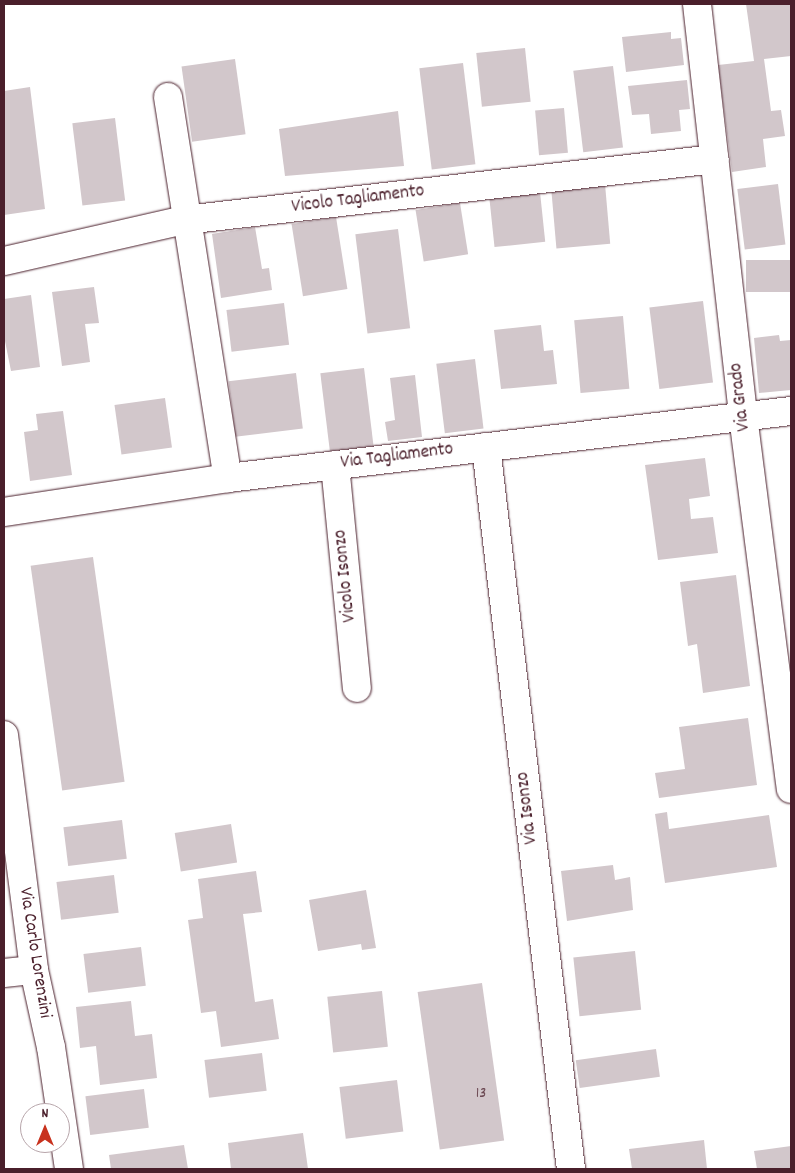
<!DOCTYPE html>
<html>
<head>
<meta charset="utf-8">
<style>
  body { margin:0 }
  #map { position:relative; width:795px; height:1173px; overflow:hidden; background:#fff; font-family:Dekko,sans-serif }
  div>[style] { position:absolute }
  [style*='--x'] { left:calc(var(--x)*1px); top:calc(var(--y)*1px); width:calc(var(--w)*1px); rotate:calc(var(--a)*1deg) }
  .building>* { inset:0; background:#d2c7cb; transform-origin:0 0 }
  .roads { filter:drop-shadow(0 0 1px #4a1f2b) drop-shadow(0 0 1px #4a1f2b) }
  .street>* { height:28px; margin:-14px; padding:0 14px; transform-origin:14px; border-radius:14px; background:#fff }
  span { translate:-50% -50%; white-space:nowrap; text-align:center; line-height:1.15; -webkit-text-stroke:4px #fff; paint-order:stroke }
  .number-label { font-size:16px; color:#6c4953 }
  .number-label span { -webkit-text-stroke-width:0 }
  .street-label { font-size:19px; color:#4a1f2b }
  .frame { position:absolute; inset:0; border:5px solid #4a1f2b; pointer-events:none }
  .north { position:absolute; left:20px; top:1103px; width:50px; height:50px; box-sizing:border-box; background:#fff; border:1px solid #b7a5aa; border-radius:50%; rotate:0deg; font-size:14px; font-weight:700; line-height:20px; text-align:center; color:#4a1f2b }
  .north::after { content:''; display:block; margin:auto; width:18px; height:22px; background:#c8321e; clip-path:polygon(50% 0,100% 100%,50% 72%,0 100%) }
</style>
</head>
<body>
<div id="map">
  <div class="building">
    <i style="clip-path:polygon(746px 4px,791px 4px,791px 56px,764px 59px,771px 111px,781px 110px,785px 136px,763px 139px,766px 167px,732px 172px,718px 65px,754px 61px)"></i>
    <i style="clip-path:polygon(671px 32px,671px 39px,681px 38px,684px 65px,626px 72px,622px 37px)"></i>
    <i style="left:525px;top:48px;width:54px;height:49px;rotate:84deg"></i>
    <i style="left:235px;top:59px;width:76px;height:54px;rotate:82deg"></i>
    <i style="left:463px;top:63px;width:102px;height:44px;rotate:83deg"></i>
    <i style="left:613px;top:66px;width:82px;height:40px;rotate:83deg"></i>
    <i style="clip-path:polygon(687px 80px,690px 109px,679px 110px,681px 131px,651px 134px,649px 114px,632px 115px,628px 86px)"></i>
    <i style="clip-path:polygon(30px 87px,45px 209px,4px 215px,4px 91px)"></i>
    <i style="left:564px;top:108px;width:45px;height:29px;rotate:85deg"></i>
    <i style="clip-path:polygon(398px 111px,404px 166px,285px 176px,279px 129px)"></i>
    <i style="left:115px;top:118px;width:83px;height:43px;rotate:83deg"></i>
    <i style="left:605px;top:184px;width:60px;height:54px;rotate:85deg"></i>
    <i style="left:778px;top:184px;width:61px;height:41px;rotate:83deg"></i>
    <i style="left:540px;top:192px;width:50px;height:51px;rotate:84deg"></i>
    <i style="left:460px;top:203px;width:52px;height:45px;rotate:81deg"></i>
    <i style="left:336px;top:217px;width:73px;height:45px;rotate:81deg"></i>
    <i style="clip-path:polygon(255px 227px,262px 269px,269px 268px,272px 290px,221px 298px,212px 234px)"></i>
    <i style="left:398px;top:229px;width:100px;height:43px;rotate:83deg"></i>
    <i style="left:791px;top:260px;width:32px;height:45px;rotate:90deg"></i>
    <i style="clip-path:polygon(94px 287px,99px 323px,85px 324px,90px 362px,62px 366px,52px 292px)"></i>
    <i style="clip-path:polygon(31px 295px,40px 367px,11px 371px,4px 336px,4px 299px)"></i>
    <i style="left:703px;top:301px;width:82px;height:54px;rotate:83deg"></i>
    <i style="left:284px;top:303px;width:42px;height:58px;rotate:83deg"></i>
    <i style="left:623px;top:316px;width:73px;height:49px;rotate:85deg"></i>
    <i style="clip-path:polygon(541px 325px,544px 351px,553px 350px,557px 384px,501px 389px,494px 330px)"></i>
    <i style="clip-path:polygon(779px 335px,780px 341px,791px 340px,791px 390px,759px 393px,754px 338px)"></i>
    <i style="left:475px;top:359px;width:70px;height:39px;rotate:83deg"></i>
    <i style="left:364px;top:368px;width:79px;height:44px;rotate:83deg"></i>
    <i style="left:296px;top:373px;width:56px;height:68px;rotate:83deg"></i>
    <i style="clip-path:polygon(415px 375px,422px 437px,388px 441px,385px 422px,395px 420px,390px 378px)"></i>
    <i style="left:165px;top:398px;width:50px;height:51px;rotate:82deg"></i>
    <i style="clip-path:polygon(63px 411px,72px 475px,30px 481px,24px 432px,38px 430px,36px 414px)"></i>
    <i style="clip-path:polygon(705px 458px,710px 496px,689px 499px,691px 519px,713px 517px,718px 553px,658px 560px,645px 465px)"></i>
    <i style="left:93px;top:557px;width:227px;height:63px;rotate:82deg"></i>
    <i style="clip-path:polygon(736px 575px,750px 686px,703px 693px,697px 644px,688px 646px,680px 582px)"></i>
    <i style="clip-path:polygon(748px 718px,757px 785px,659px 798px,655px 773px,685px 769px,679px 727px)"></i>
    <i style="clip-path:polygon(667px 812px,669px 829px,769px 815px,777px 867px,665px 883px,655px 814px)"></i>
    <i style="left:122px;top:820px;width:39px;height:59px;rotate:83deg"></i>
    <i style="left:231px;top:824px;width:39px;height:57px;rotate:81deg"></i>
    <i style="clip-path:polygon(613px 865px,615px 880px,630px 877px,633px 910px,567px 921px,561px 871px)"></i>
    <i style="clip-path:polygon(256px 871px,262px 912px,243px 914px,255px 1002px,273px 999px,279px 1039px,221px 1047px,216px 1011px,201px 1013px,188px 920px,203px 918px,198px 879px)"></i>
    <i style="left:114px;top:875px;width:38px;height:58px;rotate:83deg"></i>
    <i style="clip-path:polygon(366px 890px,376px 948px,362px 950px,361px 944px,318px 951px,309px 900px)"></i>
    <i style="left:141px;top:947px;width:39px;height:58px;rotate:83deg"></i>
    <i style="left:635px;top:951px;width:59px;height:62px;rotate:84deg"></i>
    <i style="left:482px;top:983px;width:159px;height:65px;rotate:82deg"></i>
    <i style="left:382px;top:991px;width:56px;height:55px;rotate:84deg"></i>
    <i style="clip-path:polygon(131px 1001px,135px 1036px,152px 1034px,157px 1078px,100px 1085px,96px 1046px,80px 1048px,76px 1007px)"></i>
    <i style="left:656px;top:1049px;width:28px;height:81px;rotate:82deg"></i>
    <i style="left:262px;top:1053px;width:38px;height:58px;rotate:83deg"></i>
    <i style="left:397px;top:1080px;width:52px;height:58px;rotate:83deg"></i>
    <i style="left:144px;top:1089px;width:39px;height:59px;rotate:83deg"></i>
    <i style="clip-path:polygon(303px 1133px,308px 1169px,231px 1169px,228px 1143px)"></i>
    <i style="clip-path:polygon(704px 1140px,707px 1169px,632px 1169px,629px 1149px)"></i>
    <i style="clip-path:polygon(184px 1145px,188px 1169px,111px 1169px,109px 1155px)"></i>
    <i style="clip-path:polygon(791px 1146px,791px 1169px,757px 1169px,754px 1151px)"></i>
  </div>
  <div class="roads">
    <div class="street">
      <i style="--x:697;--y:4;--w:415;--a:83.6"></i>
      <i style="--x:743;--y:416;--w:376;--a:82.7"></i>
      <i style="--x:168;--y:97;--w:386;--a:81.1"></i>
      <i style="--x:4;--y:261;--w:186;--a:-12.8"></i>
      <i style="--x:185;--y:220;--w:533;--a:-6.57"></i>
      <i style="--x:486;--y:447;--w:727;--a:83.29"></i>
      <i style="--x:335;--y:465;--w:224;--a:84.4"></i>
      <i style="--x:4;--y:512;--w:227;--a:-8.6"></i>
      <i style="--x:228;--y:478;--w:567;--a:-6.79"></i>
      <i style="--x:4;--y:735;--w:237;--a:82.7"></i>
      <i style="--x:34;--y:970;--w:79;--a:77.6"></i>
      <i style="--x:51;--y:1047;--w:123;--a:81.6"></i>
      <i style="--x:4;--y:973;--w:30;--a:-6"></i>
    </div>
  </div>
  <div class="number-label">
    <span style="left:481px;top:1094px">13</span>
  </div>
  <div class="street-label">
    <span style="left:358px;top:200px;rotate:-7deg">Vicolo Tagliamento</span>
    <span style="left:741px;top:397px;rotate:-97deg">Via Grado</span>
    <span style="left:397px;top:457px;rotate:-7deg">Via Tagliamento</span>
    <span style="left:346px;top:576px;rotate:-96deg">Vicolo Isonzo</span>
    <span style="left:528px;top:808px;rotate:-97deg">Via Isonzo</span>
    <span style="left:34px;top:953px;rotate:81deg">Via Carlo Lorenzini</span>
  </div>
  <div class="frame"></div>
  <div class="north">N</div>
</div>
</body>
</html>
